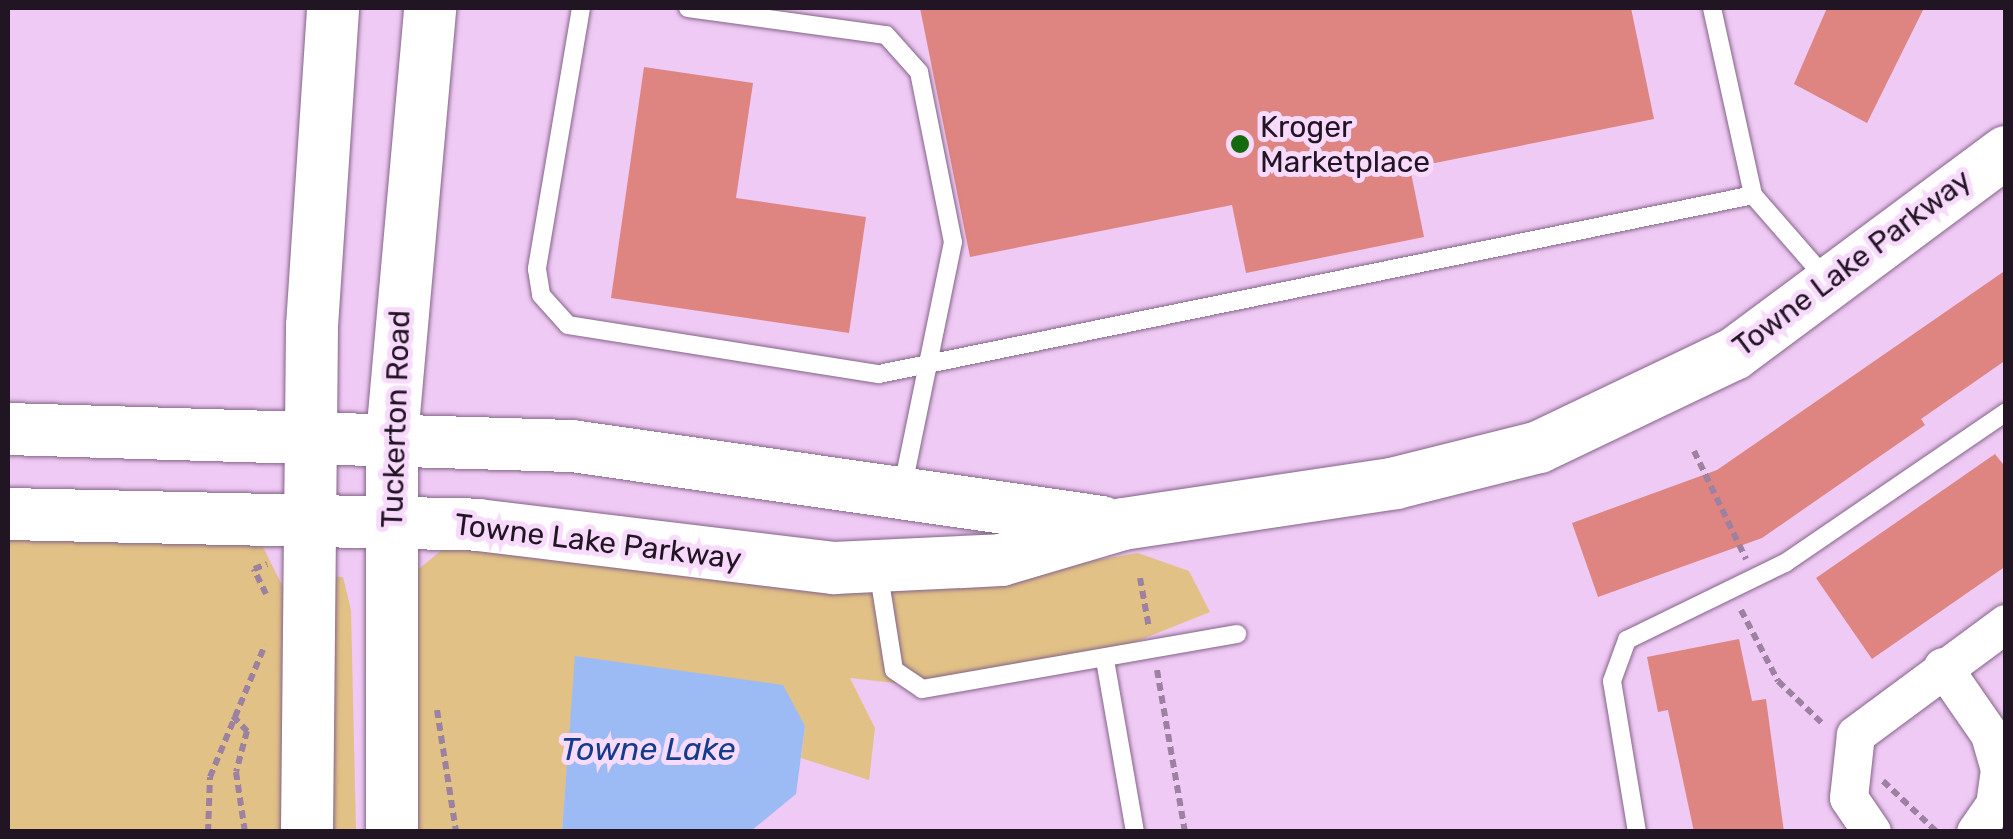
<!DOCTYPE html>
<html>
<head>
<meta charset="utf-8">
<style>
  body { margin:0 }
  #map { position:relative; width:2013px; height:839px; overflow:hidden; background:#efcaf4; font-family:Rubik,sans-serif }
  div>[style] { position:absolute }
  [style*='--x'] { left:calc(var(--x)*1px); top:calc(var(--y)*1px); width:calc(var(--w)*1px); rotate:calc(var(--a)*1deg) }
  .green>* { inset:0; background:#e1c186 }
  .water>* { inset:0; background:#9cbbf4 }
  .building>* { inset:0; background:#de8481 }
  .path>* { height:6px; margin-top:-3px; transform-origin:0; background:repeating-linear-gradient(90deg,#9c81a0 0 8px,transparent 0 13px) }
  .roads { filter:drop-shadow(0 0 2px #846489) drop-shadow(0 0 2px #846489) }
  .lane>* { height:18px; margin:-9px; padding:0 9px; transform-origin:9px; border-radius:9px; background:#fff }
  .street>* { height:38px; margin:-19px; padding:0 19px; transform-origin:19px; border-radius:19px; background:#fff }
  .secondary>* { height:52px; margin:-26px; padding:0 26px; transform-origin:26px; border-radius:26px; background:#fff }
  .dots>* { width:28px; height:28px; translate:-50% -50%; box-sizing:border-box; border:5px solid #f8dafc; border-radius:50% }
  span { translate:-50% -50%; white-space:nowrap; text-align:center; line-height:1.15; -webkit-text-stroke:10px #f8dafc; paint-order:stroke }
  .poi-label { font-size:30px; color:#211423 }
  .left { translate:0 -50%; text-align:left }
  .street-label { font-size:30px; color:#211423 }
  .water-label { font-size:32px; color:#133c8c; font-style:italic }
  .frame { position:absolute; inset:0; border:10px solid #211423; pointer-events:none }
</style>
</head>
<body>
<div id="map">
  <div class="green">
    <i style="clip-path:polygon(8px 532px,262px 545px,286px 593px,291px 831px,8px 832px)"></i>
    <i style="clip-path:polygon(453px 541px,1033px 571px,1138px 553px,1189px 571px,1210px 612px,1095px 658px,949px 689px,850px 678px,875px 728px,869px 780px,801px 758px,805px 726px,576px 656px,562px 831px,410px 832px,410px 576px)"></i>
    <i style="clip-path:polygon(327px 576px,343px 577px,351px 610px,356px 831px,328px 831px)"></i>
  </div>
  <div class="water">
    <i style="clip-path:polygon(575px 656px,783px 685px,805px 726px,796px 794px,751px 831px,562px 831px)"></i>
  </div>
  <div class="building">
    <i style="clip-path:polygon(920px 8px,1631px 8px,1654px 119px,1410px 168px,1424px 237px,1246px 273px,1232px 205px,970px 257px)"></i>
    <i style="clip-path:polygon(1827px 8px,1924px 8px,1867px 123px,1794px 84px)"></i>
    <i style="clip-path:polygon(644px 67px,753px 83px,736px 198px,866px 217px,849px 333px,611px 298px)"></i>
    <i style="clip-path:polygon(2006px 270px,2006px 360px,1921px 419px,1925px 425px,1762px 538px,1598px 597px,1572px 523px,1717px 470px)"></i>
    <i style="clip-path:polygon(1995px 454px,2006px 468px,2006px 566px,1872px 659px,1816px 578px)"></i>
    <i style="clip-path:polygon(1739px 639px,1752px 701px,1766px 699px,1784px 832px,1694px 832px,1668px 710px,1658px 712px,1647px 657px)"></i>
  </div>
  <div class="path">
    <i style="--x:1694;--y:451;--w:120;--a:64.3"></i>
    <i style="--x:1140;--y:578;--w:51;--a:79.8"></i>
    <i style="--x:266;--y:594;--w:28;--a:-116"></i>
    <i style="--x:254;--y:569;--w:14;--a:-21"></i>
    <i style="--x:1741;--y:610;--w:80;--a:62.5"></i>
    <i style="--x:1778;--y:681;--w:62;--a:43.7"></i>
    <i style="--x:1157;--y:670;--w:164;--a:80.2"></i>
    <i style="--x:437;--y:710;--w:123;--a:81.1"></i>
    <i style="--x:233;--y:716;--w:21;--a:47"></i>
    <i style="--x:247;--y:731;--w:42;--a:105"></i>
    <i style="--x:236;--y:772;--w:61;--a:81.5"></i>
    <i style="--x:1883;--y:781;--w:74;--a:43.4"></i>
    <i style="--x:208;--y:832;--w:55;--a:-87.9"></i>
    <i style="--x:210;--y:777;--w:143;--a:-67.4"></i>
  </div>
  <div class="roads">
    <div class="lane">
      <i style="--x:581;--y:8;--w:265;--a:99.6"></i>
      <i style="--x:537;--y:269;--w:26;--a:81"></i>
      <i style="--x:541;--y:295;--w:40;--a:48"></i>
      <i style="--x:568;--y:325;--w:315;--a:9"></i>
      <i style="--x:879;--y:374;--w:892;--a:-11.57"></i>
      <i style="--x:688;--y:8;--w:200;--a:7.8"></i>
      <i style="--x:886;--y:35;--w:50;--a:48.3"></i>
      <i style="--x:919;--y:72;--w:173;--a:78.7"></i>
      <i style="--x:953;--y:242;--w:254;--a:101.6"></i>
      <i style="--x:1712;--y:8;--w:191;--a:77.6"></i>
      <i style="--x:1753;--y:195;--w:114;--a:48.9"></i>
      <i style="--x:878;--y:569;--w:102;--a:81"></i>
      <i style="--x:894;--y:670;--w:34;--a:34"></i>
      <i style="--x:922;--y:689;--w:320;--a:-9.9"></i>
      <i style="--x:1105;--y:660;--w:175;--a:80.1"></i>
      <i style="--x:1637;--y:832;--w:153;--a:-99.4"></i>
      <i style="--x:1612;--y:681;--w:44;--a:-69.9"></i>
      <i style="--x:1627;--y:640;--w:176;--a:-26"></i>
      <i style="--x:1785;--y:563;--w:268;--a:-34.3"></i>
    </div>
    <div class="street">
      <i style="--x:1943;--y:667;--w:83;--a:55.3"></i>
      <i style="--x:1990;--y:735;--w:36;--a:74"></i>
      <i style="--x:2000;--y:770;--w:35;--a:98"></i>
      <i style="--x:1995;--y:805;--w:33;--a:125"></i>
      <i style="--x:1872;--y:832;--w:41;--a:-124.1"></i>
      <i style="--x:1849;--y:798;--w:63;--a:-83.7"></i>
      <i style="--x:1856;--y:735;--w:187;--a:-36.5"></i>
    </div>
    <div class="secondary">
      <i style="--x:8;--y:429;--w:564;--a:1.73"></i>
      <i style="--x:572;--y:446;--w:535;--a:8.16"></i>
      <i style="--x:8;--y:514;--w:470;--a:1.3"></i>
      <i style="--x:478;--y:525;--w:359;--a:6.9"></i>
      <i style="--x:834;--y:568;--w:167;--a:-2.7"></i>
      <i style="--x:1001;--y:560;--w:127;--a:-16.4"></i>
      <i style="--x:1123;--y:524;--w:276;--a:-8.5"></i>
      <i style="--x:1396;--y:483;--w:147;--a:-14.1"></i>
      <i style="--x:1539;--y:447;--w:216;--a:-25.5"></i>
      <i style="--x:1734;--y:354;--w:339;--a:-36.6"></i>
      <i style="--x:307;--y:832;--w:506;--a:-89.43"></i>
      <i style="--x:312;--y:326;--w:319;--a:-86.2"></i>
      <i style="--x:392;--y:832;--w:395;--a:-90"></i>
      <i style="--x:392;--y:437;--w:431;--a:-84.9"></i>
    </div>
  </div>
  <div class="dots">
    <i style="left:1240px;top:144px;background:#166a0e"></i>
  </div>
  <div class="poi-label">
    <span class="left" style="left:1260px;top:144px">Kroger<br>Marketplace</span>
  </div>
  <div class="street-label">
    <span style="left:1852px;top:263px;rotate:-37deg">Towne Lake Parkway</span>
    <span style="left:396px;top:419px;rotate:-88deg">Tuckerton Road</span>
    <span style="left:598px;top:542px;rotate:7deg">Towne Lake Parkway</span>
  </div>
  <div class="water-label">
    <span style="left:648px;top:749px">Towne Lake</span>
  </div>
  <div class="frame"></div>
</div>
</body>
</html>
